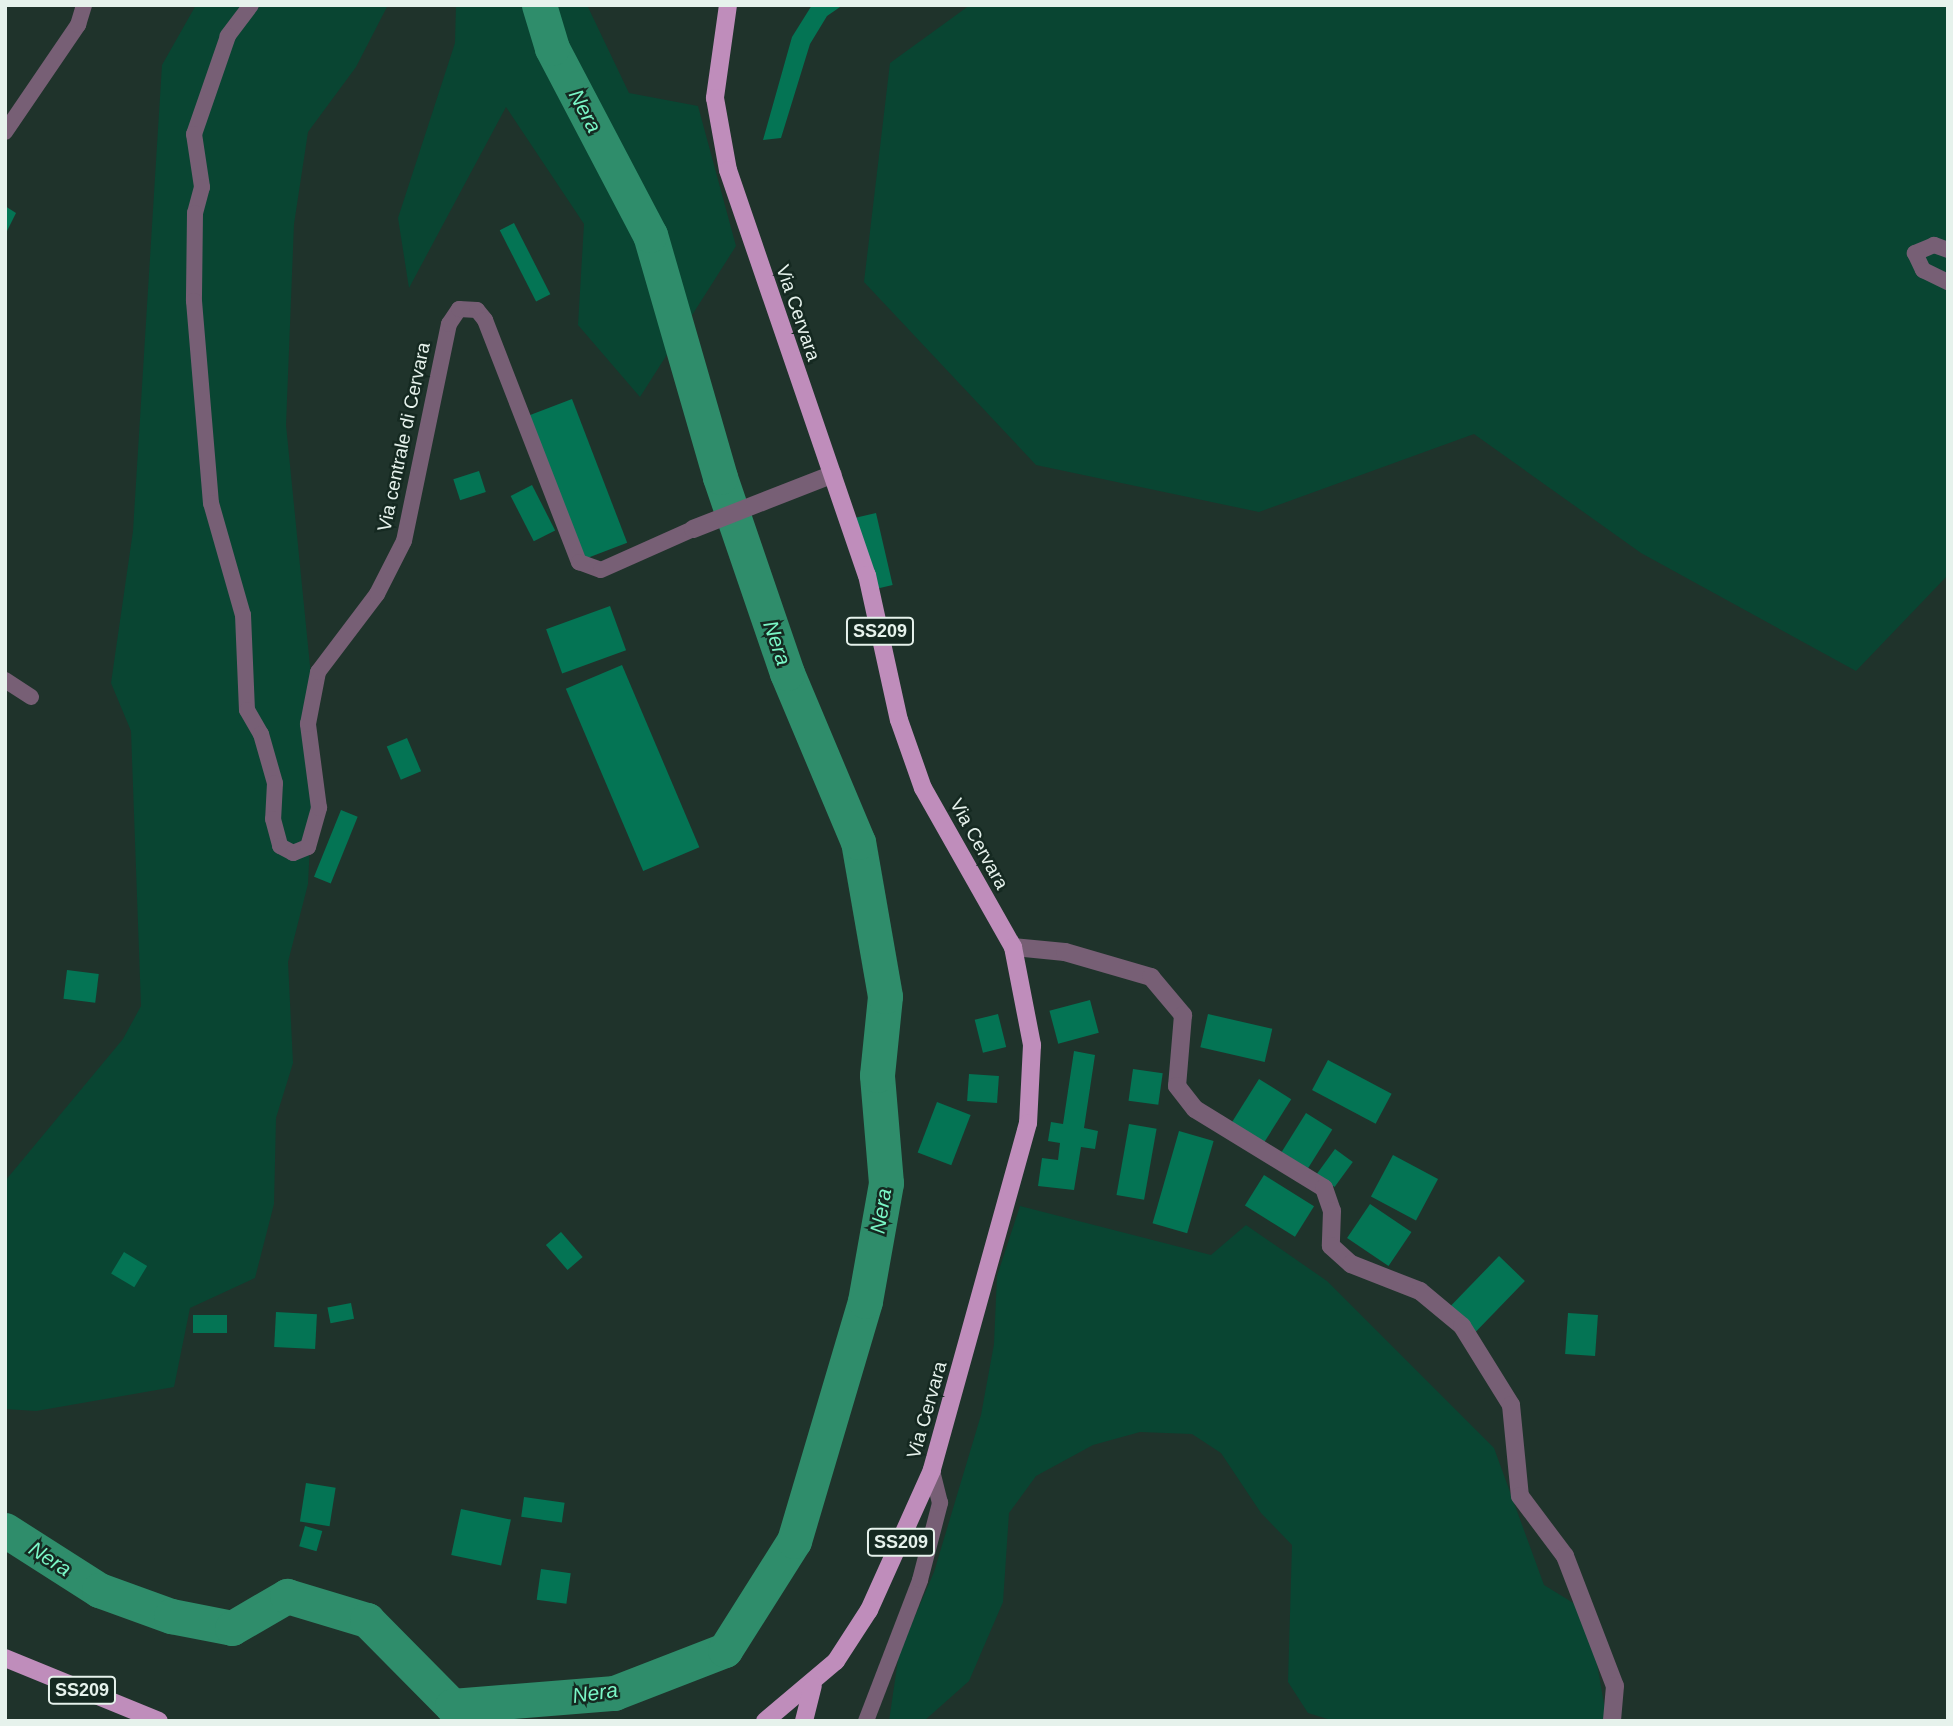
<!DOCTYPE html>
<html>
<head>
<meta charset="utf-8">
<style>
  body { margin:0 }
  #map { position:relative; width:1953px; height:1726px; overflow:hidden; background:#1f332b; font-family:Helvetica,sans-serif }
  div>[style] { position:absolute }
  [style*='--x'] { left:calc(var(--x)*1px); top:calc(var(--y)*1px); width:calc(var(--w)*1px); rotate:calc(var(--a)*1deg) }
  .green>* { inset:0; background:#094532 }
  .river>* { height:35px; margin:-17.5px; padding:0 17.5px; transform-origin:17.5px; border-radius:17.5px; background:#2f8d6b }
  .building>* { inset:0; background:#047454; transform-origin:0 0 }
  .minor>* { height:16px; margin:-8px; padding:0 8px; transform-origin:8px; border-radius:8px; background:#775f75 }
  .tertiary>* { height:18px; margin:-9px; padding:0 9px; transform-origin:9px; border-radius:9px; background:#775f75 }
  .primary>* { height:18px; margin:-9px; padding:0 9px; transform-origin:9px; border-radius:9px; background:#bf8dbb }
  span { translate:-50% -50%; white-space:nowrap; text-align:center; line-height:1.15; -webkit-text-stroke:5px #152921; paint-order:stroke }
  .shield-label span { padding:2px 5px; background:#152921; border:2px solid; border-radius:5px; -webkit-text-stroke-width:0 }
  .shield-label { font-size:18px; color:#e6f2ec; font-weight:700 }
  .street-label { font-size:19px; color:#e6f2ec }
  .water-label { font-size:21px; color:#7af6c6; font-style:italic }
  .frame { position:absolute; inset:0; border:7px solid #e6f2ec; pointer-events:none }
</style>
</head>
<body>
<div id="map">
  <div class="green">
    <i style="clip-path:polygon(196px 5px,388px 5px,356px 67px,308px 132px,294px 224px,286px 425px,316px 726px,308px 884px,288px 962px,293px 1063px,276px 1118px,274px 1204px,255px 1278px,190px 1308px,174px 1387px,36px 1411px,5px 1409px,5px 1181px,123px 1039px,141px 1006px,131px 731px,111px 683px,133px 531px,162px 65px)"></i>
    <i style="clip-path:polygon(456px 5px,587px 5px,629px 93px,698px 106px,736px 246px,640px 397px,578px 325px,584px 224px,506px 107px,409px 288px,398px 218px,455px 43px)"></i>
    <i style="clip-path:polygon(970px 5px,1948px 5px,1948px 575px,1856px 671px,1641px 553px,1474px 434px,1259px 512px,1036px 465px,864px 282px,890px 63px)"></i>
    <i style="clip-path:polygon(1020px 1206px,1211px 1255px,1246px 1225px,1327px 1281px,1494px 1448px,1544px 1585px,1588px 1612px,1607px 1721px,1334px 1721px,1308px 1713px,1288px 1682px,1292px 1545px,1261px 1513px,1221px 1453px,1192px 1434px,1140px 1432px,1093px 1445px,1036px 1476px,1009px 1513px,1003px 1602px,969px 1681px,924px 1721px,889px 1721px,899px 1653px,934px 1572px,981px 1415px,994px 1344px,997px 1276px)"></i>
  </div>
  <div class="river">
    <i style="--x:5;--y:1530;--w:112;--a:32.6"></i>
    <i style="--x:99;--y:1590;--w:77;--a:19.9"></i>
    <i style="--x:171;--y:1616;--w:62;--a:11.1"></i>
    <i style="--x:232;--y:1628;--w:64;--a:-30.2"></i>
    <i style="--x:287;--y:1596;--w:84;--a:16.7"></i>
    <i style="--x:367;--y:1620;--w:121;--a:45.3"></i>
    <i style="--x:452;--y:1706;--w:163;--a:-4.6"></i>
    <i style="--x:614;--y:1693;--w:119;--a:-21.2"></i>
    <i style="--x:725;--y:1650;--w:129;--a:-57.7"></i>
    <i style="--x:794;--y:1541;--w:250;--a:-73.5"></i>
    <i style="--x:865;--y:1301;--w:120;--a:-79.9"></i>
    <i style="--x:886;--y:1183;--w:108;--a:-94.8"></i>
    <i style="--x:877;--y:1075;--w:79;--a:-84.2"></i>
    <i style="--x:885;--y:996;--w:156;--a:-99.9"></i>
    <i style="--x:858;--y:842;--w:183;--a:-112.8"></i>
    <i style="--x:787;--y:673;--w:207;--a:-108.9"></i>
    <i style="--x:720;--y:477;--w:252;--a:-106.1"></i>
    <i style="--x:650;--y:235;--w:211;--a:-117.7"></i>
    <i style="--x:552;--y:48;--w:45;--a:-106.8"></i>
  </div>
  <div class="building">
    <i style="clip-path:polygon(812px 5px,843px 5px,827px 16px,810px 44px,781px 138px,763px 140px,792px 37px)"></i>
    <i style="clip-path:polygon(5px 206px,16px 213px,5px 235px)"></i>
    <i style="left:514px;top:223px;width:80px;height:16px;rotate:63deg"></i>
    <i style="left:572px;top:399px;width:154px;height:49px;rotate:69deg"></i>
    <i style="left:479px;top:471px;width:22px;height:27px;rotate:72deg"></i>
    <i style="left:532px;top:485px;width:51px;height:24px;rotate:63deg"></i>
    <i style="left:876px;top:513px;width:74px;height:22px;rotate:77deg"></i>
    <i style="left:610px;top:606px;width:47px;height:68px;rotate:70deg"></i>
    <i style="left:622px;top:665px;width:198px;height:61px;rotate:67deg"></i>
    <i style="left:407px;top:738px;width:36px;height:22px;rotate:67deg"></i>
    <i style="left:341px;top:810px;width:18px;height:72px;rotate:22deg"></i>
    <i style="left:67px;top:970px;width:32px;height:29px;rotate:7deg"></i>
    <i style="left:1090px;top:1000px;width:34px;height:42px;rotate:75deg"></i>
    <i style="left:998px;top:1014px;width:34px;height:24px;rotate:76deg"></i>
    <i style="left:1208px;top:1014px;width:66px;height:34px;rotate:13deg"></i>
    <i style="clip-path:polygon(1074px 1051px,1095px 1055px,1084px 1128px,1098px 1131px,1095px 1149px,1081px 1147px,1074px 1190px,1038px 1186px,1042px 1158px,1058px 1160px,1060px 1143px,1048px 1141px,1051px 1122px,1063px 1124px)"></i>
    <i style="left:1328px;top:1060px;width:72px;height:34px;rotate:28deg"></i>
    <i style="left:1133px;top:1069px;width:30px;height:32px;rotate:8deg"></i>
    <i style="left:969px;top:1074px;width:30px;height:27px;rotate:4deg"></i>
    <i style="left:1259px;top:1079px;width:38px;height:52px;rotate:32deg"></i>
    <i style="left:937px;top:1102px;width:36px;height:54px;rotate:21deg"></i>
    <i style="left:1306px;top:1113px;width:31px;height:46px;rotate:32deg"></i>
    <i style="left:1129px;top:1124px;width:28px;height:72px;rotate:10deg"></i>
    <i style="left:1179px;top:1131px;width:36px;height:96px;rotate:16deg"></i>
    <i style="left:1335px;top:1149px;width:22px;height:31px;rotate:36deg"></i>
    <i style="left:1393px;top:1155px;width:51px;height:47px;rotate:28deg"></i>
    <i style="left:1264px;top:1175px;width:59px;height:36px;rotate:32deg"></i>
    <i style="left:1370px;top:1204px;width:50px;height:41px;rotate:34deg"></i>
    <i style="left:561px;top:1232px;width:33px;height:20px;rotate:49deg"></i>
    <i style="left:124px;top:1252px;width:27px;height:25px;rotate:31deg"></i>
    <i style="left:1499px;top:1256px;width:36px;height:71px;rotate:44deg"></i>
    <i style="left:351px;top:1303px;width:16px;height:24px;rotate:79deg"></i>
    <i style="left:276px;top:1312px;width:41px;height:35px;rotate:3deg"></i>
    <i style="left:1568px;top:1313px;width:30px;height:41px;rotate:4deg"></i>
    <i style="left:193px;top:1315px;width:34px;height:18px"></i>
    <i style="left:306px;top:1483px;width:30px;height:39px;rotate:9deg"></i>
    <i style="left:524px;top:1497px;width:41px;height:20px;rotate:8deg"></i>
    <i style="left:461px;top:1509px;width:51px;height:47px;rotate:12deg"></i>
    <i style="left:305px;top:1526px;width:18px;height:21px;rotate:16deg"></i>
    <i style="left:541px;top:1569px;width:30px;height:31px;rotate:8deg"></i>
  </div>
  <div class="minor">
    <i style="--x:251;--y:5;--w:39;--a:127"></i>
    <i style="--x:228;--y:36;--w:104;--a:109.1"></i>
    <i style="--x:194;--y:134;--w:54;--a:81.4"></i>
    <i style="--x:202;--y:187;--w:27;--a:105"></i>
    <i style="--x:195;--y:213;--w:88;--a:90.7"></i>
    <i style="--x:194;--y:301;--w:203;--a:85.2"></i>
    <i style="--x:211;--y:503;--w:116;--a:74.1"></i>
    <i style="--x:243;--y:615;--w:95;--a:87.6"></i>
    <i style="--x:247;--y:710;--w:28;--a:60"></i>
    <i style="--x:261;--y:734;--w:51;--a:74.1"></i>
    <i style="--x:275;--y:783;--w:36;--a:93"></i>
    <i style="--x:273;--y:819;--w:28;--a:75"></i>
    <i style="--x:280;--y:846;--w:15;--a:28"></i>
    <i style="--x:293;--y:853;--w:16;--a:-22"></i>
    <i style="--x:308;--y:847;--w:41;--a:-74.2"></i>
    <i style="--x:319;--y:808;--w:85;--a:-97.5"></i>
    <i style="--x:308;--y:724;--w:53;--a:-79.1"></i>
    <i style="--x:318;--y:672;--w:98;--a:-52.9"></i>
    <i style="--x:377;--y:594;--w:59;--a:-63"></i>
    <i style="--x:404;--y:541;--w:222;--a:-78.3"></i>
    <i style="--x:449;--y:324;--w:18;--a:-56"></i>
    <i style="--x:459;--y:309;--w:18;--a:3"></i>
    <i style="--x:477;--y:310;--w:13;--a:51"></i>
    <i style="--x:485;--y:320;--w:260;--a:68.8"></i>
    <i style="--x:579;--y:562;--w:23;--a:20"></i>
    <i style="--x:601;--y:570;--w:101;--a:-24"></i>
    <i style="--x:5;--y:132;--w:130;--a:-55.7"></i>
    <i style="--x:78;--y:25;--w:21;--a:-73"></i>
    <i style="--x:1948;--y:250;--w:15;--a:-160"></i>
    <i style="--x:1934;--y:245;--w:21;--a:157"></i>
    <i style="--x:1915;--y:253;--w:19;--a:65"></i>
    <i style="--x:1923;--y:270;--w:28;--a:26"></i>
    <i style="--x:5;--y:680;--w:31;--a:33"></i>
    <i style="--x:866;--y:1721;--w:151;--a:-69"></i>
    <i style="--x:920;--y:1580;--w:80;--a:-75.4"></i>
    <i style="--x:940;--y:1503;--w:34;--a:-104"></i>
  </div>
  <div class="tertiary">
    <i style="--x:693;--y:529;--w:150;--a:-21.4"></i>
    <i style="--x:1013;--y:947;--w:52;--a:5.5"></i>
    <i style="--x:1065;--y:952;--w:90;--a:16.2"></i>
    <i style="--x:1151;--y:977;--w:50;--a:49.9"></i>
    <i style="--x:1183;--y:1015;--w:71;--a:94.8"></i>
    <i style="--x:1177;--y:1086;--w:29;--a:52"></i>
    <i style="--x:1195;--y:1109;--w:151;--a:31.5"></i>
    <i style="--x:1324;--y:1188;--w:24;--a:71"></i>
    <i style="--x:1332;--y:1211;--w:35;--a:92"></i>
    <i style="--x:1331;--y:1246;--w:27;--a:42"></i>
    <i style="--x:1351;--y:1264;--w:74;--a:21.4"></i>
    <i style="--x:1420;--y:1291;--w:55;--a:39.8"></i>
    <i style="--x:1462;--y:1326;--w:93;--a:58.2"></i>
    <i style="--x:1511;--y:1405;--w:91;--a:84.4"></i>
    <i style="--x:1520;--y:1496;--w:75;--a:53.1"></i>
    <i style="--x:1565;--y:1556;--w:139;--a:69"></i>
    <i style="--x:1615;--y:1686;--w:35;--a:95"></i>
  </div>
  <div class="primary">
    <i style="--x:728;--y:5;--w:94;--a:98"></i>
    <i style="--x:715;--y:98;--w:73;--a:79.8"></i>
    <i style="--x:728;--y:170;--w:428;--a:71.1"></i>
    <i style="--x:867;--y:575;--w:148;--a:77.6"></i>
    <i style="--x:899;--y:720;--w:72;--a:70.6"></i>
    <i style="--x:923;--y:788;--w:183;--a:60.5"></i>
    <i style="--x:1013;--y:947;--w:100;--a:79"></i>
    <i style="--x:1032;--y:1045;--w:78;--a:92.9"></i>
    <i style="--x:1028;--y:1123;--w:360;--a:105.5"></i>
    <i style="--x:932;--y:1470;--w:154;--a:114.2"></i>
    <i style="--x:869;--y:1610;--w:61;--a:122.9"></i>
    <i style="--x:836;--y:1661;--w:93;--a:139.8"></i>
    <i style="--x:5;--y:1658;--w:166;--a:22.2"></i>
    <i style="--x:804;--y:1721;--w:36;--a:-76"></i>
  </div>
  <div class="shield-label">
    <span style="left:880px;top:631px">SS209</span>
    <span style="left:901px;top:1542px">SS209</span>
    <span style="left:82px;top:1690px">SS209</span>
  </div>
  <div class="street-label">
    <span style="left:798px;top:313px;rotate:71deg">Via Cervara</span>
    <span style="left:404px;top:437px;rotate:-78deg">Via centrale di Cervara</span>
    <span style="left:979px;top:844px;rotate:61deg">Via Cervara</span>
    <span style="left:927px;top:1410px;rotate:-74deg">Via Cervara</span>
  </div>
  <div class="water-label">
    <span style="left:585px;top:111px;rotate:62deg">Nera</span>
    <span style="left:777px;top:643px;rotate:71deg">Nera</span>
    <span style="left:881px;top:1211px;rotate:-81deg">Nera</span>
    <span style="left:50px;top:1559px;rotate:33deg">Nera</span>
    <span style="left:595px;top:1693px;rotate:-8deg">Nera</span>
  </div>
  <div class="frame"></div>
</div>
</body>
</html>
